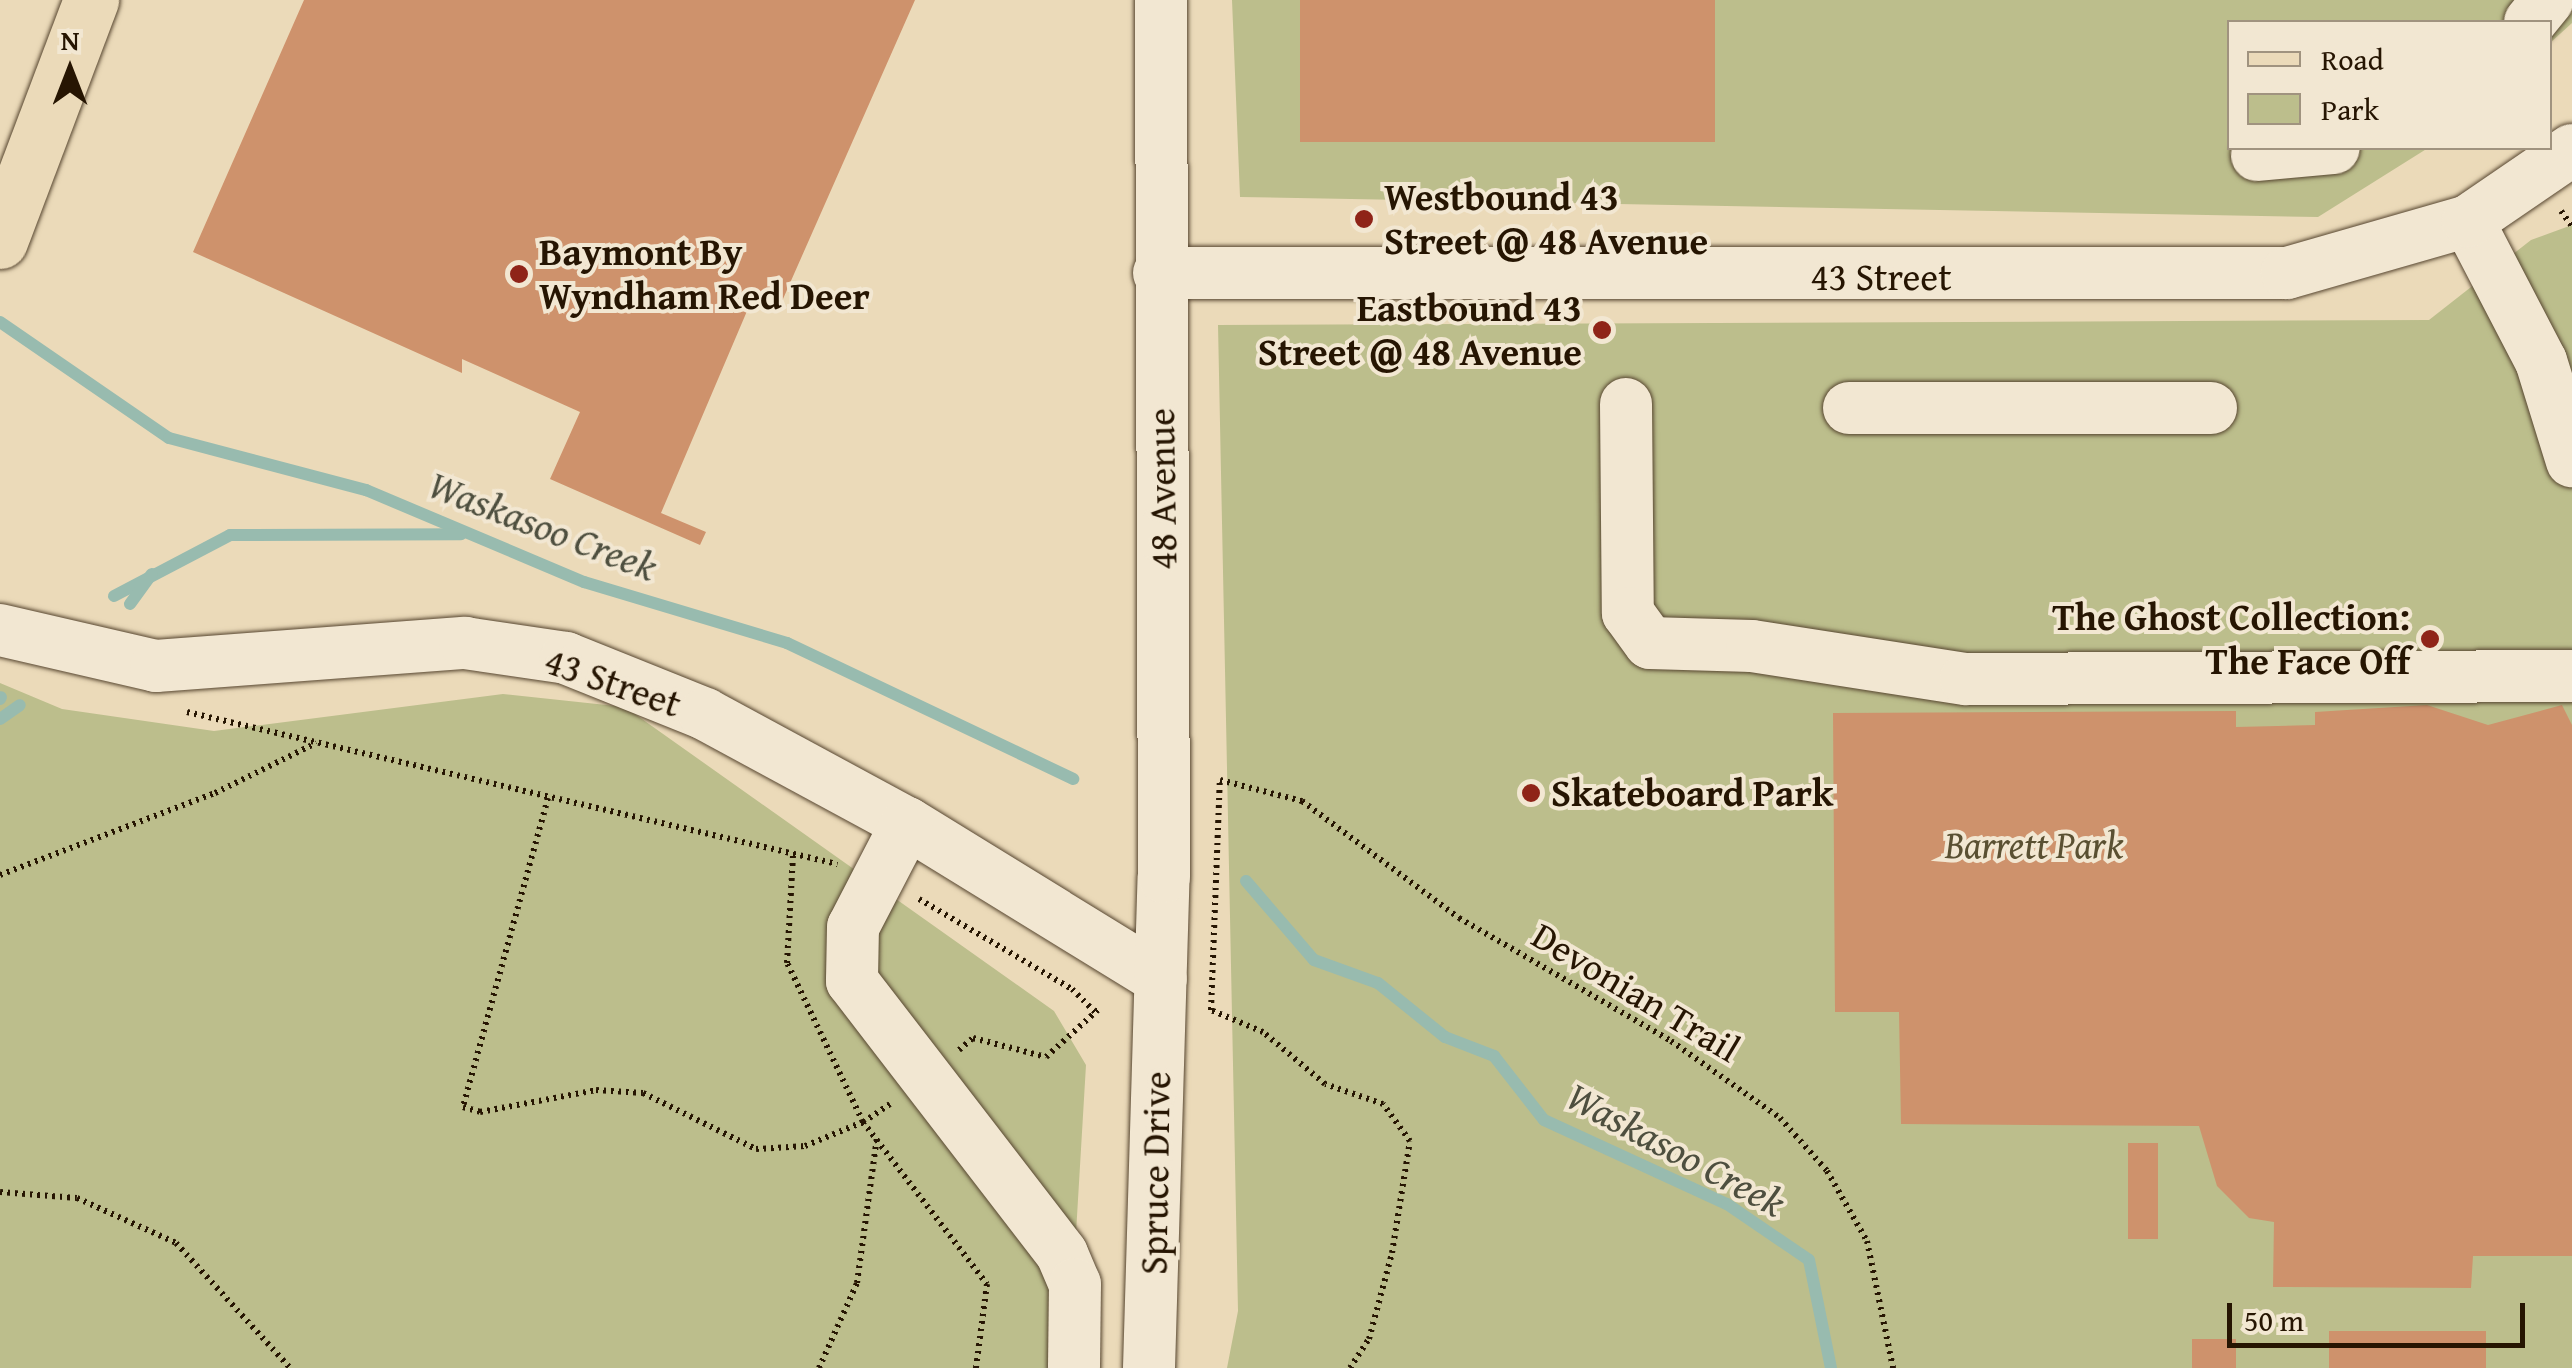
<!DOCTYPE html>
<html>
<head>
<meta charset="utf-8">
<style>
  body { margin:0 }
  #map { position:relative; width:2572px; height:1368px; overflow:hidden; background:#ebdab9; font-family:"Gentium Book Plus",serif }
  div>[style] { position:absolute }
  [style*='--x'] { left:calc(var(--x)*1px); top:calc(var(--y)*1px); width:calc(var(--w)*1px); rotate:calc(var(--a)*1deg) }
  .green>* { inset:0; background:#bcbe8c }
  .stream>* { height:12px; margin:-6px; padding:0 6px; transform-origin:6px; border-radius:6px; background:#98bbaf }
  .building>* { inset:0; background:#ce926c; transform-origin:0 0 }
  .path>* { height:6px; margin-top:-3px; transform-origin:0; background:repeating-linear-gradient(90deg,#261502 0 2.5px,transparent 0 7.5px) }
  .roads { filter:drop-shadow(0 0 2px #574630) drop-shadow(0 0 2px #574630) }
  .minor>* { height:52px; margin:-26px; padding:0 26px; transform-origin:26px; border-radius:26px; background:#f2e7d2 }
  .major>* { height:55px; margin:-27.5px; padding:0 27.5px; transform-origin:27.5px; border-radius:27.5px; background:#ebdab9 }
  .dots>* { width:28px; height:28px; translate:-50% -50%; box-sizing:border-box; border:5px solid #f2e7d2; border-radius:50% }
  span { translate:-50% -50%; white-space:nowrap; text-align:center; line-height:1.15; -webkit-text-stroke:8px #f2e7d2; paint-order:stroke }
  .poi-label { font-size:38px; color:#261502; font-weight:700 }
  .left { translate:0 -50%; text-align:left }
  .right { translate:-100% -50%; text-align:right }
  .street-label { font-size:38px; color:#261502 }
  .park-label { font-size:38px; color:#5a5032; font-style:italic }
  .water-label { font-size:40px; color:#4e4f3f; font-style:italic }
  .legend { position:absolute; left:2227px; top:20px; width:325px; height:130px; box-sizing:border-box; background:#f2e7d2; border:2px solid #a0937f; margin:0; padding:12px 18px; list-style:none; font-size:30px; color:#261502 }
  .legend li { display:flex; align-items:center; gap:20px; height:50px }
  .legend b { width:50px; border:2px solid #a0937f }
  .north { position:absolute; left:20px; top:20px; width:100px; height:100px; -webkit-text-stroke:8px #f2e7d2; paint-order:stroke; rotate:0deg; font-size:28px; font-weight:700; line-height:40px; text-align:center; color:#261502 }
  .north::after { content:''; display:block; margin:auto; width:35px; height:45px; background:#261502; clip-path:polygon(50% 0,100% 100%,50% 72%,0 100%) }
  .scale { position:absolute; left:2227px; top:1303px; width:298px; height:45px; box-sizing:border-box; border:5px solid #261502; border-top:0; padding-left:12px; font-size:30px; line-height:35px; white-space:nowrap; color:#261502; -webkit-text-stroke:8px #f2e7d2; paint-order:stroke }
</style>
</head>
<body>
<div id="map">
  <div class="green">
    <i style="clip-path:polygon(1232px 0,2572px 0,2572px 23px,2550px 43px,2550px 22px,2230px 22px,2230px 148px,2428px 148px,2318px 217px,1240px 197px)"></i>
    <i style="clip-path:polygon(2572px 225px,2572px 1368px,1227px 1368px,1238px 1311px,1218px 325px,2429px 320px,2531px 240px)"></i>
    <i style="clip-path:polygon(0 683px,62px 709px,214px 731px,503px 694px,625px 707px,1054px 1011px,1086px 1065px,1068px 1368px,0 1368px)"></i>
  </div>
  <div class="stream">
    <i style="--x:0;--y:322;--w:205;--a:34.5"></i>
    <i style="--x:169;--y:438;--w:204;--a:14.8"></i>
    <i style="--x:366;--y:490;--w:237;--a:22.9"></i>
    <i style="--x:584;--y:582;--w:212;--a:16.7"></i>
    <i style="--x:787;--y:643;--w:317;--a:25.4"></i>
    <i style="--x:114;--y:596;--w:131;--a:-27.7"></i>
    <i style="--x:230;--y:535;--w:231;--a:-0.2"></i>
    <i style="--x:130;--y:604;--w:37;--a:-54"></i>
    <i style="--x:0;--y:699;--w:2;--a:-63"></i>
    <i style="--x:0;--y:719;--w:24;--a:-35"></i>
    <i style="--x:1246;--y:881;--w:104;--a:49.3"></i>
    <i style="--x:1314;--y:960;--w:68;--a:19.8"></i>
    <i style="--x:1378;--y:983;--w:86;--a:38.9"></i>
    <i style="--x:1445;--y:1037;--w:53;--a:21.2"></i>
    <i style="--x:1494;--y:1056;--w:81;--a:52"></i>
    <i style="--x:1544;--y:1120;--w:201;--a:24.7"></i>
    <i style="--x:1727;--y:1204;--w:99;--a:34.3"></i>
    <i style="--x:1809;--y:1260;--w:110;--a:78.5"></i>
  </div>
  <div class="building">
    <i style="clip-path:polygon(304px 0,915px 0,779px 308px,753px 297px,661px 513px,706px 532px,700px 545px,550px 479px,580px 412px,462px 359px,462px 373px,193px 252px)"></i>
    <i style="left:1300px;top:0;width:415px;height:142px"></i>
    <i style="clip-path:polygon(2427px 705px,2488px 725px,2562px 705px,2572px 725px,2572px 1256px,2473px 1256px,2471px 1288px,2273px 1287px,2274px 1222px,2249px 1218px,2217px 1186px,2199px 1126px,1901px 1124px,1899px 1012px,1835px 1012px,1833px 713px,2236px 711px,2236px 727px,2315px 725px,2315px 712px)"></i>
    <i style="left:2128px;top:1143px;width:30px;height:96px"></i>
    <i style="left:2486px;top:1331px;width:37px;height:157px;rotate:90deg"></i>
    <i style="left:2192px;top:1339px;width:44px;height:29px"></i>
  </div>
  <div class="path">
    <i style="--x:2561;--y:211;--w:19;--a:54"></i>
    <i style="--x:187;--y:712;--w:668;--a:13.16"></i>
    <i style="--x:548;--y:798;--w:320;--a:105.4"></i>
    <i style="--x:463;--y:1107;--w:18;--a:16"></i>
    <i style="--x:480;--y:1112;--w:118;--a:-10.7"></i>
    <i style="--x:596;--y:1090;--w:47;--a:3.7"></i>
    <i style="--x:643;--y:1093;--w:126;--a:26.4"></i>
    <i style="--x:756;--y:1149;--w:49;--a:-3.5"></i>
    <i style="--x:805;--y:1146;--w:63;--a:-22.5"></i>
    <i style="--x:863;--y:1122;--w:176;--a:-115.5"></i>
    <i style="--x:787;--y:963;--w:109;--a:-86.8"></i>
    <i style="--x:0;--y:875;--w:230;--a:-20.9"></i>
    <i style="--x:215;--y:793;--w:113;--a:-26.3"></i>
    <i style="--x:919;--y:899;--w:178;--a:30.5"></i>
    <i style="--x:1072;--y:989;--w:33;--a:45"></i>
    <i style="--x:959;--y:1050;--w:18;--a:-41"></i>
    <i style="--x:973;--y:1038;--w:75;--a:14.6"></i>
    <i style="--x:1046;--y:1057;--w:74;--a:-42.3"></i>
    <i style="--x:890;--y:1104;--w:32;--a:146"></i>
    <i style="--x:863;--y:1122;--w:204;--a:52.6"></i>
    <i style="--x:987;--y:1284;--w:85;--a:97.5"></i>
    <i style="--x:0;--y:1192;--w:77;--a:4.5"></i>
    <i style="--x:77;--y:1198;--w:109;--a:24.4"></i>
    <i style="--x:176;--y:1243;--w:169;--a:47.6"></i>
    <i style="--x:819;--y:1368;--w:93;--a:-65.9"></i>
    <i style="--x:857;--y:1283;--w:147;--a:-82.2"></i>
    <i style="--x:1350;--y:1368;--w:35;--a:-57"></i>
    <i style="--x:1369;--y:1339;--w:89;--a:-75"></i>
    <i style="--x:1392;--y:1253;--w:113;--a:-80.9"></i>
    <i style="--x:1410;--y:1141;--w:46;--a:-126.1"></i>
    <i style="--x:1383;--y:1104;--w:61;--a:-161"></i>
    <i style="--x:1325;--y:1084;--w:81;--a:-140"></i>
    <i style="--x:1263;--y:1032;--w:56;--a:-157.1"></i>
    <i style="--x:1211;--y:1010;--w:230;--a:-87.8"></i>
    <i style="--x:1220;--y:780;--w:85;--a:14.4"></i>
    <i style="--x:1302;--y:801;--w:196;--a:36.7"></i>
    <i style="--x:1459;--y:918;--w:245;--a:30.1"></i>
    <i style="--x:1671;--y:1041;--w:133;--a:35.2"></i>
    <i style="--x:1780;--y:1118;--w:71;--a:48.4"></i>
    <i style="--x:1827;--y:1171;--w:81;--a:60.3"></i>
    <i style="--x:1867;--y:1241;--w:130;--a:78.4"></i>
  </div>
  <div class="roads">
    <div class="minor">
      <i style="--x:2530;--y:22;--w:28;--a:-51"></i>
      <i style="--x:2257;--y:155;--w:77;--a:-5.2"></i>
      <i style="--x:2468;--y:221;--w:158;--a:62.5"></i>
      <i style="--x:2541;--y:361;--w:105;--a:72.8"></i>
      <i style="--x:1159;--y:273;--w:1128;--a:0"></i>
      <i style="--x:2287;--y:273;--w:188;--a:-16"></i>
      <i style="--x:2468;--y:221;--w:126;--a:-34.3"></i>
      <i style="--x:1626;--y:404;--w:209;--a:89.5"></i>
      <i style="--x:1628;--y:613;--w:37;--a:54"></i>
      <i style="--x:1650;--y:643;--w:102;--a:1.7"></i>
      <i style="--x:1752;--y:646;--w:217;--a:8.8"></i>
      <i style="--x:1966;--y:679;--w:606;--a:-0.28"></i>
      <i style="--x:1849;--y:408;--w:362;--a:0"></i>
      <i style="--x:0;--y:630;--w:160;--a:13"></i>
      <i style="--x:156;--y:666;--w:310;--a:-4.3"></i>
      <i style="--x:465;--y:643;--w:102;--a:8.4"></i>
      <i style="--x:566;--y:658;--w:150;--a:21.9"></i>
      <i style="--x:705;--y:714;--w:230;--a:28.4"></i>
      <i style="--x:907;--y:823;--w:298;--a:31.6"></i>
      <i style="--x:907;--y:823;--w:117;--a:117.4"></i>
      <i style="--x:853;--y:927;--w:54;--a:91.1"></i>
      <i style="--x:852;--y:981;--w:344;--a:52.4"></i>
      <i style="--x:1062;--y:1254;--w:33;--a:67"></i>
      <i style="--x:1075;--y:1284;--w:84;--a:90.7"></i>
      <i style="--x:1149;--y:1368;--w:491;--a:-88.3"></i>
      <i style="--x:1164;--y:877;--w:877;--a:-90.2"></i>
    </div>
    <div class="major">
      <i style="--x:0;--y:241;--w:258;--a:-69.3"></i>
    </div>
  </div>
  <div class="dots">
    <i style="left:1364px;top:219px;background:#8f2418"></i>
    <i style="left:519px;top:274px;background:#8f2418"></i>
    <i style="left:1602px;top:330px;background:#8f2418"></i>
    <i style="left:2430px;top:639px;background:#8f2418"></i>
    <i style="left:1531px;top:793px;background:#8f2418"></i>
  </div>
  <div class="poi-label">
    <span class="left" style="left:1384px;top:219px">Westbound 43<br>Street @ 48 Avenue</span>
    <span class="left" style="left:539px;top:274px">Baymont By<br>Wyndham Red Deer</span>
    <span class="right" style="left:1582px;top:330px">Eastbound 43<br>Street @ 48 Avenue</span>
    <span class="right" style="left:2410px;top:639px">The Ghost Collection:<br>The Face Off</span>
    <span class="left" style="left:1551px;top:793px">Skateboard Park</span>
  </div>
  <div class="street-label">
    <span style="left:1881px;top:277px">43 Street</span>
    <span style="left:1162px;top:489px;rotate:-91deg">48 Avenue</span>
    <span style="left:613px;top:682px;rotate:19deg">43 Street</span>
    <span style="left:1636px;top:992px;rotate:31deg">Devonian Trail</span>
    <span style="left:1155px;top:1173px;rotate:-89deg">Spruce Drive</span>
  </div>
  <div class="park-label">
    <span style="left:2034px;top:845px">Barrett Park</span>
  </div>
  <div class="water-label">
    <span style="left:543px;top:525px;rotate:21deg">Waskasoo Creek</span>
    <span style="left:1676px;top:1149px;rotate:28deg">Waskasoo Creek</span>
  </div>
  <ul class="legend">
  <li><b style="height:12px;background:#ebdab9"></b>Road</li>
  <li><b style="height:28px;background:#bcbe8c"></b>Park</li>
  </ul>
  <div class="north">N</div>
  <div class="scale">50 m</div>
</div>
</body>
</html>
